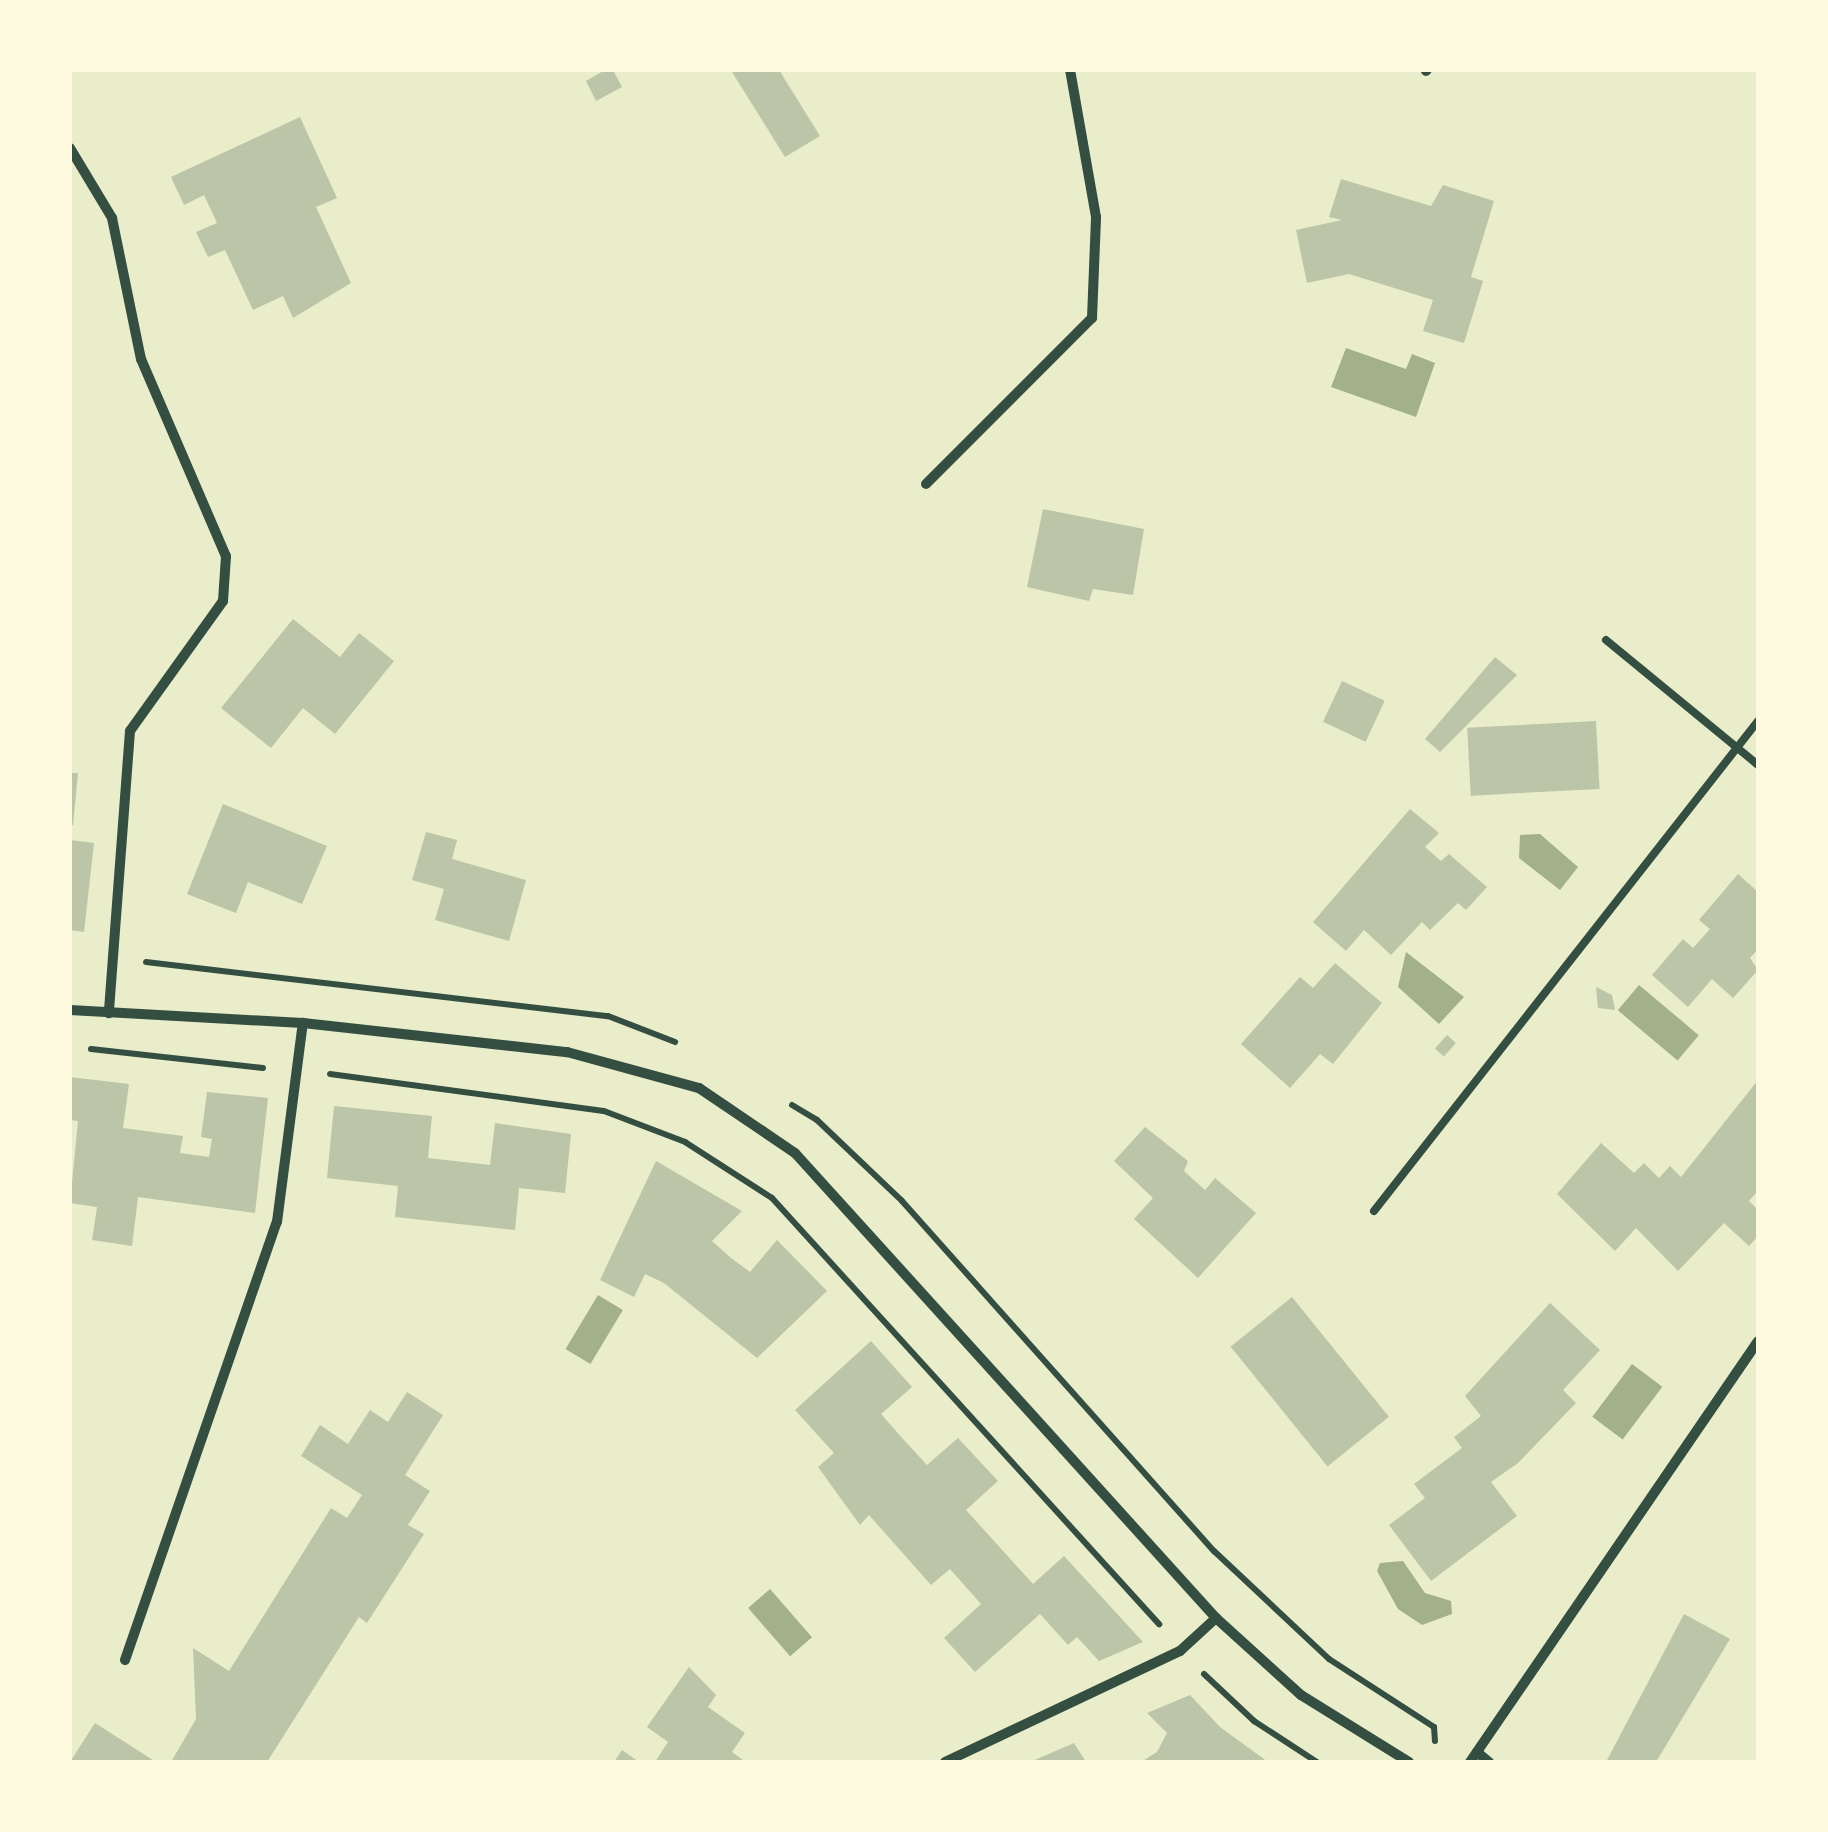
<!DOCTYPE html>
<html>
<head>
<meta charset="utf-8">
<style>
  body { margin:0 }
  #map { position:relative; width:1828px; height:1832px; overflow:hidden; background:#e9edc9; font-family:Overpass,sans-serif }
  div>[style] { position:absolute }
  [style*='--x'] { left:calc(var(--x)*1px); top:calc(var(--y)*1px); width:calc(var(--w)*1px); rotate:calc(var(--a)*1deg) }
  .water>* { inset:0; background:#a3b18a; transform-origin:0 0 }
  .building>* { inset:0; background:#bcc5a7; transform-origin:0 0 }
  .path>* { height:6px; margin:-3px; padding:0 3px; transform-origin:3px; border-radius:3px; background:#344e41 }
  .service>* { height:8px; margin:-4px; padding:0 4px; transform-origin:4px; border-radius:4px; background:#344e41 }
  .minor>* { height:10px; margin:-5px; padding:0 5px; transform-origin:5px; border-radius:5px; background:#344e41 }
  span { translate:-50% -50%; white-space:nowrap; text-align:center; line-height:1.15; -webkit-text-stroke:9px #fefae0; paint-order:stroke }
  .frame { position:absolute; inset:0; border:72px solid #fefae0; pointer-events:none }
</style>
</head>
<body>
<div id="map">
  <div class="water">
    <i style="clip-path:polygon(1346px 348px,1406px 369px,1412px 354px,1435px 363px,1416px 417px,1331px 387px)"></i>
    <i style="clip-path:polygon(1540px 834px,1578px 867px,1560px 890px,1519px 858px,1520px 835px)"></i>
    <i style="clip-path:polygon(1406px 952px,1464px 997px,1439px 1024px,1398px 987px)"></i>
    <i style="left:1639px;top:985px;width:78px;height:33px;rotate:40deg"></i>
    <i style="left:598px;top:1295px;width:29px;height:63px;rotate:31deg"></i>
    <i style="left:1632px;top:1364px;width:38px;height:66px;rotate:37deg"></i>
    <i style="clip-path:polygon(1403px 1561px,1425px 1593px,1451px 1601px,1452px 1614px,1422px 1625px,1398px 1609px,1377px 1571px,1380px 1563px)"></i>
    <i style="left:770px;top:1589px;width:64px;height:29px;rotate:49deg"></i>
  </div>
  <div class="building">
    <i style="clip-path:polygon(605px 70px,613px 70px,622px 87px,596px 101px,586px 81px)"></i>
    <i style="clip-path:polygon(779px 70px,820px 136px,785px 157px,732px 72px)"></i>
    <i style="clip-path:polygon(300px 117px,337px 198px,316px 207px,351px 283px,293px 318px,283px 296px,253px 310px,225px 250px,208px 257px,196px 232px,217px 223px,204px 195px,184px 205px,171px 177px)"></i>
    <i style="clip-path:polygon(1341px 179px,1431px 206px,1443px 185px,1494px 201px,1471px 277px,1483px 281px,1464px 343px,1423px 331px,1433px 300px,1349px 274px,1307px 283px,1296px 230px,1342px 220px,1329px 217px)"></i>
    <i style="clip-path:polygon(1043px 509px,1144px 529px,1133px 595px,1093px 589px,1089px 601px,1027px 587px)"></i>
    <i style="clip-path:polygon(293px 619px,340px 657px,359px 633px,394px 661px,335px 734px,303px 708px,271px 748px,221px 708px)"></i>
    <i style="clip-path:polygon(1495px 657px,1517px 675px,1440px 752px,1425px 739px)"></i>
    <i style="left:1342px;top:681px;width:47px;height:45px;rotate:25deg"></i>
    <i style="left:1596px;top:721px;width:68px;height:129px;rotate:87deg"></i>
    <i style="clip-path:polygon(70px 773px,78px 773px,73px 825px,70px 825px)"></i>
    <i style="clip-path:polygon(223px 804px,327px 846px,302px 904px,248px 882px,236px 913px,187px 894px)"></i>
    <i style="clip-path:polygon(1410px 809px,1439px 833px,1425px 847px,1441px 861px,1449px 854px,1487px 887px,1466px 910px,1458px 903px,1430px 930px,1422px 922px,1391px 955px,1364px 930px,1346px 951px,1313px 922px)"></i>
    <i style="clip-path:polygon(426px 832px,457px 840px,452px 859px,526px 880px,509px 941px,435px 920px,444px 889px,412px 880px)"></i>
    <i style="clip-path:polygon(70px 840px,94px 843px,84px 932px,70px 930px)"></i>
    <i style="clip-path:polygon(1738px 874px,1758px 892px,1758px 949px,1750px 958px,1758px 970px,1733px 998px,1712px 979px,1688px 1007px,1652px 975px,1683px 939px,1693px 948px,1710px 929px,1699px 920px)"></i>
    <i style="clip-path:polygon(1335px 963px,1382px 1003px,1333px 1064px,1320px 1054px,1290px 1088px,1241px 1044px,1300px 977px,1313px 988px)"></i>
    <i style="clip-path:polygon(1596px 987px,1612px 995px,1615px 1010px,1598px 1008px)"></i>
    <i style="left:1447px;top:1035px;width:12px;height:18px;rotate:42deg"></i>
    <i style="clip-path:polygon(70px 1077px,129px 1084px,123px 1128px,183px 1136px,180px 1153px,209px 1157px,212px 1139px,201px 1137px,207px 1092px,268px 1098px,255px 1213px,138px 1197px,132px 1246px,92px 1240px,97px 1207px,70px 1203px,78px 1121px,70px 1120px)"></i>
    <i style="clip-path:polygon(1758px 1080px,1758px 1191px,1749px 1201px,1758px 1210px,1758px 1236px,1749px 1246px,1724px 1223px,1678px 1271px,1636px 1228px,1615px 1251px,1557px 1194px,1601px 1143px,1634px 1173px,1644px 1163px,1659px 1178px,1670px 1166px,1681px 1177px)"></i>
    <i style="clip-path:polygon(334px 1106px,432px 1116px,428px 1158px,490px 1165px,495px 1123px,571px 1134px,565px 1193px,519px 1188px,515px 1230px,395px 1217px,398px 1186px,327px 1178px)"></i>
    <i style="clip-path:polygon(1145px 1127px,1188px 1161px,1184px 1171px,1205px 1190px,1215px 1178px,1256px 1213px,1198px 1278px,1134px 1219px,1153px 1198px,1114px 1161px)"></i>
    <i style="clip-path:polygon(656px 1161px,742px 1211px,712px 1241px,731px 1258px,750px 1272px,777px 1240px,827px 1291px,757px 1358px,664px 1283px,645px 1274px,634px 1297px,600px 1280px)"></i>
    <i style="left:1292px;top:1297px;width:154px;height:79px;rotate:51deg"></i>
    <i style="clip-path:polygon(1550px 1303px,1600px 1350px,1563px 1390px,1576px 1403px,1518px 1463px,1491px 1482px,1517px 1516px,1431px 1581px,1389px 1525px,1425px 1498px,1414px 1484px,1462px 1448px,1454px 1437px,1481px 1416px,1465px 1396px)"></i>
    <i style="clip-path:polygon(871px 1341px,912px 1387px,881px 1414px,903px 1439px,927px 1465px,958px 1438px,998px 1481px,966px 1510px,1033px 1584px,1064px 1556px,1143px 1642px,1099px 1661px,1077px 1637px,1068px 1645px,1040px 1614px,975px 1672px,944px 1638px,981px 1604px,950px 1569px,931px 1585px,869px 1515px,860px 1525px,818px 1467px,834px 1453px,795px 1410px)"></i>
    <i style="clip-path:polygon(407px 1392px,443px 1415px,405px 1475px,430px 1491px,408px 1525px,424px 1534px,367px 1623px,359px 1617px,267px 1762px,171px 1762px,196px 1719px,193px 1648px,229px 1671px,331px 1508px,347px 1518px,362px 1495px,301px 1456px,320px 1425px,348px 1444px,370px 1410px,388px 1422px)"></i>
    <i style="clip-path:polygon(1684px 1614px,1730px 1639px,1656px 1762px,1606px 1762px)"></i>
    <i style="clip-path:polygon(689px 1667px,716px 1695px,708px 1707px,745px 1733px,732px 1752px,746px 1762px,655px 1762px,668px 1742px,647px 1727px)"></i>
    <i style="clip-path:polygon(1190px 1695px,1220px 1727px,1268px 1762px,1141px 1762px,1157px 1752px,1167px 1733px,1147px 1713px)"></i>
    <i style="clip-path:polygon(95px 1723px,156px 1762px,70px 1762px)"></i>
    <i style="clip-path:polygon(1074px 1743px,1086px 1762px,1030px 1762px)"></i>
    <i style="clip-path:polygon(622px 1750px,639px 1762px,614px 1762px)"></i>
  </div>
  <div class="path">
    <i style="--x:146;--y:962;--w:465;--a:6.7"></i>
    <i style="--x:608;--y:1016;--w:72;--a:21.2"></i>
    <i style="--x:91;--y:1049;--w:173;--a:6.3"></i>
    <i style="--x:330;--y:1074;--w:276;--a:7.7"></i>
    <i style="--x:604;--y:1111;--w:87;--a:20.9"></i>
    <i style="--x:685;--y:1142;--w:103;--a:32.8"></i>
    <i style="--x:772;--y:1198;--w:576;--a:47.75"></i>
    <i style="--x:792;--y:1105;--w:29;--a:31"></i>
    <i style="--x:817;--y:1120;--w:117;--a:43.6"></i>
    <i style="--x:902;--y:1201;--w:469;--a:48.3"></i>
    <i style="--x:1214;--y:1551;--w:158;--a:43.2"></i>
    <i style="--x:1329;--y:1659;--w:125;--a:32.9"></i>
    <i style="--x:1434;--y:1727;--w:14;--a:86"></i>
    <i style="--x:1204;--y:1674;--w:69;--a:43.2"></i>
    <i style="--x:1254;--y:1721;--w:75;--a:33.1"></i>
  </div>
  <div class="service">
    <i style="--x:1606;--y:640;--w:197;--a:39.4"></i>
    <i style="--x:1374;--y:1211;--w:623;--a:-51.92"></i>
  </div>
  <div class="minor">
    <i style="--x:1426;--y:71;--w:1;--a:-45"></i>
    <i style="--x:70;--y:148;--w:82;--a:59"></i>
    <i style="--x:112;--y:218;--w:144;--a:78.4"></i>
    <i style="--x:141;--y:359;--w:215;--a:66.7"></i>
    <i style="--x:226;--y:556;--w:45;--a:93.8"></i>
    <i style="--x:223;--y:601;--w:160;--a:125.6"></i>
    <i style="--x:130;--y:731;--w:283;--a:94.3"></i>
    <i style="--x:926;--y:484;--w:235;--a:-45"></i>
    <i style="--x:1092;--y:318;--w:101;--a:-87.7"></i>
    <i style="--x:1096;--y:217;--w:149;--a:-100"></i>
    <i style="--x:70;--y:1010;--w:233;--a:3.2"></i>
    <i style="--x:303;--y:1023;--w:266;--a:6.3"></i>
    <i style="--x:567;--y:1052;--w:137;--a:15.3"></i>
    <i style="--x:699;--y:1088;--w:116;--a:34.1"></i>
    <i style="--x:795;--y:1153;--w:627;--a:47.84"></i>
    <i style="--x:1216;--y:1618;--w:115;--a:42.2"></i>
    <i style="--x:1301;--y:1695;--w:127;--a:31.8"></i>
    <i style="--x:125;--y:1660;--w:464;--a:-70.9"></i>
    <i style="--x:277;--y:1222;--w:201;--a:-82.6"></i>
    <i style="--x:1477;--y:1752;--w:16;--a:40"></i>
    <i style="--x:945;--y:1762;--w:260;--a:-25.3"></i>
    <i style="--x:1180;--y:1651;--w:49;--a:-42.5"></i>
    <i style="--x:1470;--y:1762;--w:510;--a:-55.62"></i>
  </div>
  <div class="frame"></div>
</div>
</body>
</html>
